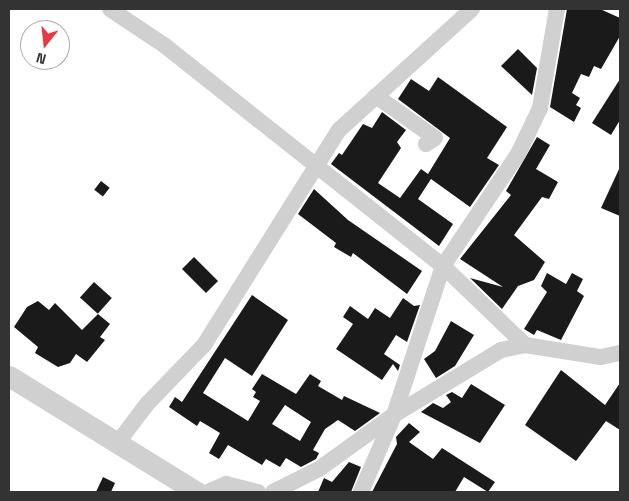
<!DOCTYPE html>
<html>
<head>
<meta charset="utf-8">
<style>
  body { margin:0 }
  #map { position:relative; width:629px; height:501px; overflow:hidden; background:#fff; font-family:"Space Grotesk",sans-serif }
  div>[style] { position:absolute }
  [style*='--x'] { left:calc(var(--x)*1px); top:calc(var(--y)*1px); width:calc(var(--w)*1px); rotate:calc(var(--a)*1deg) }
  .building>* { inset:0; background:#1a1a1a; transform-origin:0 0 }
  .minor>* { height:16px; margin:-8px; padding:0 8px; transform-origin:8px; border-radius:8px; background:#d0d0d0 }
  .tertiary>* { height:21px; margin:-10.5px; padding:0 10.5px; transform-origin:10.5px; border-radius:10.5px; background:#d0d0d0 }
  span { translate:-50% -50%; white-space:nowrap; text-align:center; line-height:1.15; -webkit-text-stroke:5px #fff; paint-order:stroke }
  .frame { position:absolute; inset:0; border:10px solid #333; pointer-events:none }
  .north { position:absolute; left:20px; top:20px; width:50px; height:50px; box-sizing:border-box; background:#fff; border:1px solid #adadad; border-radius:50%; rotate:196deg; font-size:14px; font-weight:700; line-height:20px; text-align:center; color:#333 }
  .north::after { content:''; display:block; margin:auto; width:18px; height:22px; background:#e63946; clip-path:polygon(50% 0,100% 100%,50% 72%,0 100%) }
</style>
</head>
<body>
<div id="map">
  <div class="building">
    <i style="clip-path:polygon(567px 9px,600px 9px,620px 18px,620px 36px,601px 69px,594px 66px,589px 77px,581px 74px,572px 93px,580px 98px,576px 105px,581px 108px,574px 122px,550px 107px)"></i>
    <i style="clip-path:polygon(518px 49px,537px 68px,532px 95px,501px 66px)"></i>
    <i style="clip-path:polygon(438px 77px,507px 127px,487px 158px,499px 165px,470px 207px,431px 179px,418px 199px,453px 224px,439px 246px,331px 164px,339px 153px,342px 155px,363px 124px,372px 128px,382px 112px,406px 130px,397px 142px,401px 148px,378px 183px,400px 198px,421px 169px,428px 174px,450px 138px,398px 99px,411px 79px,429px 91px)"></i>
    <i style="clip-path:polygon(620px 79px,620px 120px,611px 135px,592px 123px)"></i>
    <i style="clip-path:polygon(537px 137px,550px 145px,536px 169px,558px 182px,549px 199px,542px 197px,514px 235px,545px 262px,534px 280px,518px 286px,502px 309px,470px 278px,503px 287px,460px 259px,511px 195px,506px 191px)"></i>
    <i style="clip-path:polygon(620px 167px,620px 216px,601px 208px)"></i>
    <i style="left:101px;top:181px;width:11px;height:11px;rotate:38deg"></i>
    <i style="clip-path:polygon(314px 189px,348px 220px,422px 271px,407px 294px,353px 253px,351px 257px,334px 247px,336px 243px,298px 214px)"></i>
    <i style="left:194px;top:257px;width:34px;height:17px;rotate:45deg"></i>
    <i style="clip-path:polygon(547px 273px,566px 284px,572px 273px,583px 279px,577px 291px,584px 296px,561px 340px,537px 330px,534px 335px,524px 329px,547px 292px,541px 286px)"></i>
    <i style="left:94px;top:282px;width:24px;height:21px;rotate:42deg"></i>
    <i style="clip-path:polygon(evenodd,252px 295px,288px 320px,252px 376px,225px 358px,203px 393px,248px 421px,260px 401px,253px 397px,256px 392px,252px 389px,262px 374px,296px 394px,310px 374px,321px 381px,318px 386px,342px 400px,344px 396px,380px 413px,355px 431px,338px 420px,325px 429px,313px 450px,319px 453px,316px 459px,301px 467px,286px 458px,280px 467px,266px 459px,262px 465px,228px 445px,219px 459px,209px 453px,220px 433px,200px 421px,197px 426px,169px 407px,175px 397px,182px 402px,252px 295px,285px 405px,311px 422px,300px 441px,272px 424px,285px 405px)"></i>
    <i style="clip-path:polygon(403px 298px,414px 306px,420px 305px,407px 342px,396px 335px,384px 354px,400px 365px,398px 371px,393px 364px,382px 380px,336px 349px,353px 324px,343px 317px,350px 306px,368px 319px,375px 308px,390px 318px)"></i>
    <i style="clip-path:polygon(38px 301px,49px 310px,55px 303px,82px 330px,98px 314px,110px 324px,100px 337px,105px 340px,87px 362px,76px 354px,70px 363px,58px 367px,35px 353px,38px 347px,14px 327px,27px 307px)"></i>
    <i style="clip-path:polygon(451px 321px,474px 335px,455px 366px,436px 378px,424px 359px,435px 351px)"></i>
    <i style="clip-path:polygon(561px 370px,605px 405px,620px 383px,620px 430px,606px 421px,576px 461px,525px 425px)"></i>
    <i style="clip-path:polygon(471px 384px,505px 405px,480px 443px,421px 412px,433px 403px,443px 408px,451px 402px,446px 395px,452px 392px,462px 398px)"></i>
    <i style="clip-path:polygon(409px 423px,420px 432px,409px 442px,433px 459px,442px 448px,495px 482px,488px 492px,464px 477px,455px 492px,372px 492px,397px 444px,396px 437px)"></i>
    <i style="clip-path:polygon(349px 462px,361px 467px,351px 492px,318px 492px,324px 478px,332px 482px)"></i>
    <i style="clip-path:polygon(103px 477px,115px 483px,111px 492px,96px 492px)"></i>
  </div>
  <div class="minor">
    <i style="--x:110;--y:9;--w:65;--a:33.7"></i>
    <i style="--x:164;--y:45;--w:356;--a:38.4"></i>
    <i style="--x:443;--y:266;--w:114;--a:43.9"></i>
    <i style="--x:376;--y:96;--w:72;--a:35.4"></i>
    <i style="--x:435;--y:138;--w:11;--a:146"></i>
    <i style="--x:119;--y:441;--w:46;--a:-52.9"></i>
    <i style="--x:147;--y:404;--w:82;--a:-46"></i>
    <i style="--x:204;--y:345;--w:254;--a:-57.9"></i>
    <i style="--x:339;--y:130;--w:180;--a:-42.3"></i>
    <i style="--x:208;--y:492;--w:20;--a:-24"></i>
    <i style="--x:226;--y:484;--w:33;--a:14"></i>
    <i style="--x:273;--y:492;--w:51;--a:-26.6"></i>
    <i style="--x:319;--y:469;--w:92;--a:-35.8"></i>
    <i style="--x:394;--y:415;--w:125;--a:-31.3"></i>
    <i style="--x:501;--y:350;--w:25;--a:-12"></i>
    <i style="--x:525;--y:345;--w:77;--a:9"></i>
    <i style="--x:601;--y:357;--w:19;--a:-12"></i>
    <i style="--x:361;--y:492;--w:84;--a:-66.8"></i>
    <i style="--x:394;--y:415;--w:157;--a:-71.8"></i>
    <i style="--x:443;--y:266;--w:135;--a:-56.2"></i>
    <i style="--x:518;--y:154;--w:51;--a:-64.4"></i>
    <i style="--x:540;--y:108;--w:100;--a:-80.3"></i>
  </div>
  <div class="tertiary">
    <i style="--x:9;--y:376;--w:221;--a:31.7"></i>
  </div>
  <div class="frame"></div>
  <div class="north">N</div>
</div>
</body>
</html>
